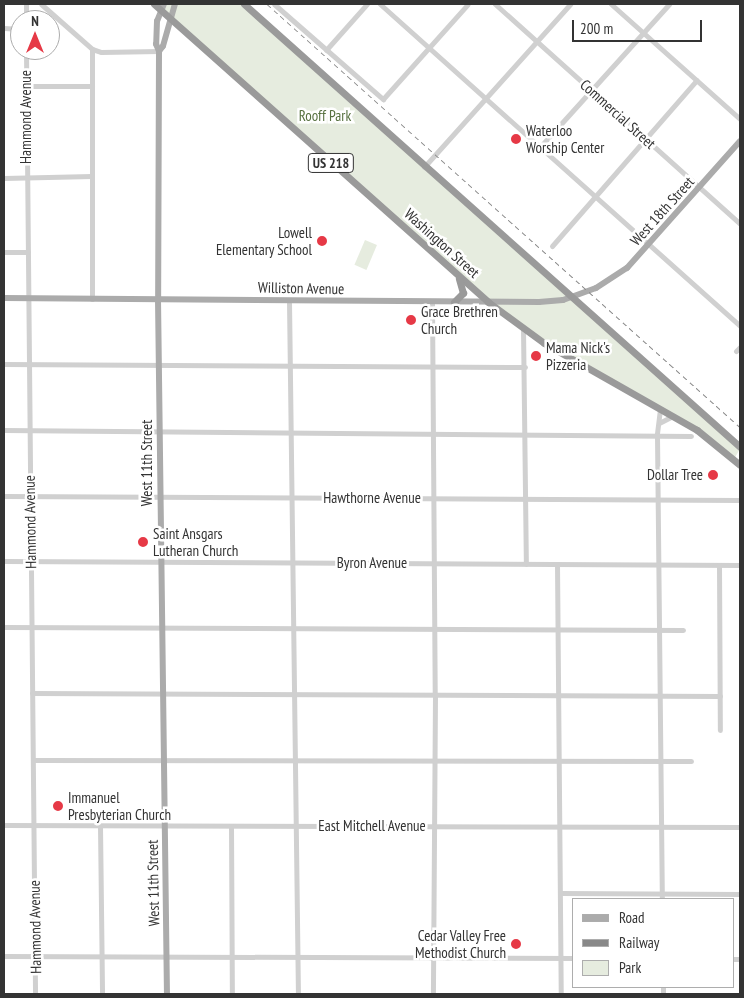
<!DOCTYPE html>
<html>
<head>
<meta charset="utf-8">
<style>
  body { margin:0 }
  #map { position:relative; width:744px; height:998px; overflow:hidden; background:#fff; font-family:"PT Sans Narrow",sans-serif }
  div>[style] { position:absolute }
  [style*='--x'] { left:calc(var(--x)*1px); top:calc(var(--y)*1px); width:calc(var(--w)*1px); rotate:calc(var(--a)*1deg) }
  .green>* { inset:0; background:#e6ecdf; transform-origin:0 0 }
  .minor>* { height:5px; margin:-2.5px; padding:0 2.5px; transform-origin:2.5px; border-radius:2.5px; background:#d0d0d0 }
  .major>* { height:6px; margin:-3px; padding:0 3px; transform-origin:3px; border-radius:3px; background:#ababab }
  .highway>* { height:7px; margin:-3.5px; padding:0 3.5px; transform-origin:3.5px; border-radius:3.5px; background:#9a9a9a }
  .rail>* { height:1px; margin-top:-0.5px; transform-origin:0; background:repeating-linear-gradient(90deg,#888 0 5px,transparent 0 9px) }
  .dots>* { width:14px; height:14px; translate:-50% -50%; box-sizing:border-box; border:2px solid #fff; border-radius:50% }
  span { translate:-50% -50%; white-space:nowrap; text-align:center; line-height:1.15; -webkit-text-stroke:5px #fff; paint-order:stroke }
  .shield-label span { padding:1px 4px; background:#fff; border:1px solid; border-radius:4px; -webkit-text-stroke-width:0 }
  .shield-label { font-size:14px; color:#333; font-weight:700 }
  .street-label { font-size:15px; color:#333 }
  .park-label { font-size:15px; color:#56703f }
  .poi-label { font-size:15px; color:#333 }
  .left { translate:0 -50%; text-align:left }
  .right { translate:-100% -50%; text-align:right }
  .frame { position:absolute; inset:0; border:5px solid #333; pointer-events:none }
  .legend { position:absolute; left:572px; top:898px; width:162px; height:90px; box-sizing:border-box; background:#fff; border:1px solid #adadad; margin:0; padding:6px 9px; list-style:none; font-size:15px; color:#333 }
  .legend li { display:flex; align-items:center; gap:10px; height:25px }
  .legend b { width:25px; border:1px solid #adadad }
  .north { position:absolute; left:10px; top:10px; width:50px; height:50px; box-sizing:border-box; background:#fff; border:1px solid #adadad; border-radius:50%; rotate:0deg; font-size:14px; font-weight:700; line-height:20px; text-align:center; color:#333 }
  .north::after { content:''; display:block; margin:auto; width:18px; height:22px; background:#e63946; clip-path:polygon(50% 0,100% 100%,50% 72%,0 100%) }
  .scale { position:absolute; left:572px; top:20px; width:130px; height:22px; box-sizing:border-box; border:2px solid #333; border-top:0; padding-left:6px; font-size:15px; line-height:18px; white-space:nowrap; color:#333; -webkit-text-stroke:4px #fff; paint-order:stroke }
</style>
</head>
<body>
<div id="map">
  <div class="green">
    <i style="clip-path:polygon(154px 4px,244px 4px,740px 449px,734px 459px,710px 440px,512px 320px)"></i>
    <i style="left:365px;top:240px;width:13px;height:27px;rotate:23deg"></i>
  </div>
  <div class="minor">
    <i style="--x:41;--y:4;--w:68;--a:41.4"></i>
    <i style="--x:92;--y:49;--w:9;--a:18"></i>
    <i style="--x:101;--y:52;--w:58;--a:-1"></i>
    <i style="--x:274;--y:4;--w:145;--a:41.1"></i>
    <i style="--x:383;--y:99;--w:127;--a:-48.2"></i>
    <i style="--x:380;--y:4;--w:483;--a:41.8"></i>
    <i style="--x:495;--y:4;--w:329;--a:41.9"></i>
    <i style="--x:611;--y:4;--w:173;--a:41.7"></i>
    <i style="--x:26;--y:20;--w:16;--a:-90"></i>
    <i style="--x:4;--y:28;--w:16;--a:4"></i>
    <i style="--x:26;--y:50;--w:944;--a:89.45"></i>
    <i style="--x:326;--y:50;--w:62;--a:-48.3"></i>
    <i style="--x:26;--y:86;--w:66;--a:0"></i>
    <i style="--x:540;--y:147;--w:193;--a:-47.9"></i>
    <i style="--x:424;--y:167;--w:219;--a:-48.1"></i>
    <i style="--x:4;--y:178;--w:88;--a:-1.3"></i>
    <i style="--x:552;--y:246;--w:220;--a:-48.9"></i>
    <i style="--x:4;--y:252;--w:24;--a:0"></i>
    <i style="--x:92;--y:299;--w:250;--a:-90"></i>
    <i style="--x:289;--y:301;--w:693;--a:89.26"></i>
    <i style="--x:432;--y:302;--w:393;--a:89.6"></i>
    <i style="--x:435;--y:695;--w:299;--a:90.4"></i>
    <i style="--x:523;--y:328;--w:236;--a:89.3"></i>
    <i style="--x:736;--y:351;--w:6;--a:-45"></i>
    <i style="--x:4;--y:364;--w:521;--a:0.33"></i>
    <i style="--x:660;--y:409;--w:26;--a:97"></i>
    <i style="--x:657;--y:435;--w:464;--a:89.4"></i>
    <i style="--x:659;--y:423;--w:16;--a:-27"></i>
    <i style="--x:4;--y:430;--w:687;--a:0.5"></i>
    <i style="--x:4;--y:496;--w:736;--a:0.31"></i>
    <i style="--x:4;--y:561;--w:736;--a:0.31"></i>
    <i style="--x:557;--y:564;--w:430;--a:89.5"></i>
    <i style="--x:719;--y:565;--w:165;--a:89.7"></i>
    <i style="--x:4;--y:627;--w:679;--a:0.25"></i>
    <i style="--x:32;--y:693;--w:688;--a:0.25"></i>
    <i style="--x:33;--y:760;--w:658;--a:0.09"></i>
    <i style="--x:4;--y:825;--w:736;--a:0.16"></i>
    <i style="--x:100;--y:826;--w:168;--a:89.3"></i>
    <i style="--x:231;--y:826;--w:168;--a:89.7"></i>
    <i style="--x:560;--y:893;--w:180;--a:0.3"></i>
    <i style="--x:4;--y:956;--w:569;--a:0.2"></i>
    <i style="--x:733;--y:959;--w:7;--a:0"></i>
    <i style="--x:663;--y:987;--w:7;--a:90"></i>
  </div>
  <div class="major">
    <i style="--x:164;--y:4;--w:18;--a:112"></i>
    <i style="--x:157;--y:21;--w:23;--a:92"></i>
    <i style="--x:156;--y:44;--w:8;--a:67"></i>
    <i style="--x:159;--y:51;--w:248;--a:90.2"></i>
    <i style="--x:158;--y:299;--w:695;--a:89.26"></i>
    <i style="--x:159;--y:51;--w:6;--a:-51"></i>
    <i style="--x:163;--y:46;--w:44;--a:-74.1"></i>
    <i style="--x:4;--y:298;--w:535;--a:0.43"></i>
    <i style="--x:539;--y:302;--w:24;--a:-5"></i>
    <i style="--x:563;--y:300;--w:35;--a:-20"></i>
    <i style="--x:596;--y:288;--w:37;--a:-33"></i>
    <i style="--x:627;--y:268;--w:170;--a:-48.3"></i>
  </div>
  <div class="highway">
    <i style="--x:154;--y:4;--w:448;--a:41.7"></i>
    <i style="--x:488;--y:302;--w:69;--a:36.2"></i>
    <i style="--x:544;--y:343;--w:176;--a:29.6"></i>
    <i style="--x:697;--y:430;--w:55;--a:39.1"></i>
    <i style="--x:244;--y:4;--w:665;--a:41.77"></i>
    <i style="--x:454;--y:302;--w:13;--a:-45"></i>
    <i style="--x:463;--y:293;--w:15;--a:-106"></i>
  </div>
  <div class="rail">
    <i style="--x:267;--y:4;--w:635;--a:41.81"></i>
  </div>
  <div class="dots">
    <i style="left:516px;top:139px;background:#e63946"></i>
    <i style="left:322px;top:241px;background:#e63946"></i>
    <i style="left:411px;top:320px;background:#e63946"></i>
    <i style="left:536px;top:356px;background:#e63946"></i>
    <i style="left:713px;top:475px;background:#e63946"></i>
    <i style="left:143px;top:542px;background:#e63946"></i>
    <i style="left:58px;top:806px;background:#e63946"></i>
    <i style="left:516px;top:944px;background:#e63946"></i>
  </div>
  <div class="shield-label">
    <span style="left:331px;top:163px">US 218</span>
  </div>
  <div class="street-label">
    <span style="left:618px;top:114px;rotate:42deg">Commercial Street</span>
    <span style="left:26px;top:117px;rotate:-90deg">Hammond Avenue</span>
    <span style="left:662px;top:211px;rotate:-48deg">West 18th Street</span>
    <span style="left:442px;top:243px;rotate:42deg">Washington Street</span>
    <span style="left:301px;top:288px;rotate:1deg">Williston Avenue</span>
    <span style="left:147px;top:463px;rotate:-90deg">West 11th Street</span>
    <span style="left:372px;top:498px">Hawthorne Avenue</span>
    <span style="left:30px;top:522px;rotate:-91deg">Hammond Avenue</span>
    <span style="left:372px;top:563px">Byron Avenue</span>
    <span style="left:372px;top:826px">East Mitchell Avenue</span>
    <span style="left:153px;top:883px;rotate:-91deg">West 11th Street</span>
    <span style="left:35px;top:927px;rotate:-91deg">Hammond Avenue</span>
  </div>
  <div class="park-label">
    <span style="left:325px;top:116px">Rooff Park</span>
  </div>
  <div class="poi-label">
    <span class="left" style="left:526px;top:139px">Waterloo<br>Worship Center</span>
    <span class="right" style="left:312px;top:241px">Lowell<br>Elementary School</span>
    <span class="left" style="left:421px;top:320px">Grace Brethren<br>Church</span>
    <span class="left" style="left:546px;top:356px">Mama Nick's<br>Pizzeria</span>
    <span class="right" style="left:703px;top:475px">Dollar Tree</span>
    <span class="left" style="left:153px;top:542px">Saint Ansgars<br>Lutheran Church</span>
    <span class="left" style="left:68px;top:806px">Immanuel<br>Presbyterian Church</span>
    <span class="right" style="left:506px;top:944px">Cedar Valley Free<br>Methodist Church</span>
  </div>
  <div class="frame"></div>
  <ul class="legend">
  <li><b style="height:6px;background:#ababab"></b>Road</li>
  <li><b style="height:6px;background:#888"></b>Railway</li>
  <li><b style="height:14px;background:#e6ecdf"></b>Park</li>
  </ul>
  <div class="north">N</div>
  <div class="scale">200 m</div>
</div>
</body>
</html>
